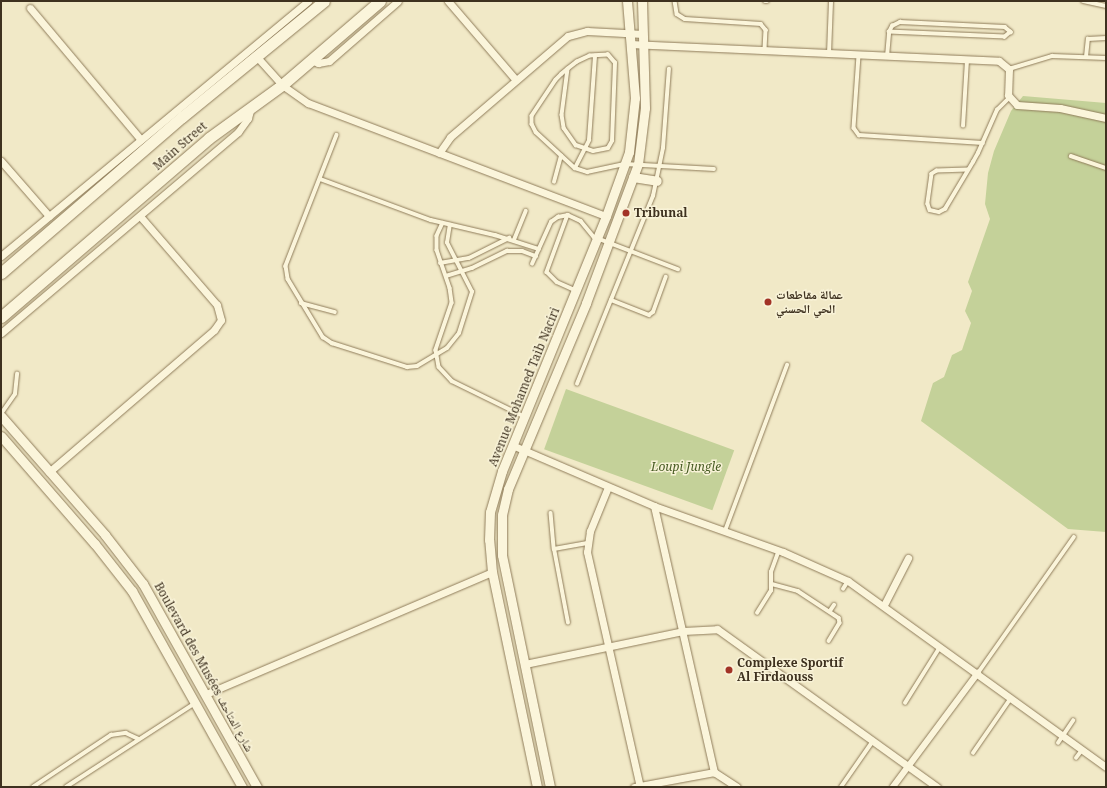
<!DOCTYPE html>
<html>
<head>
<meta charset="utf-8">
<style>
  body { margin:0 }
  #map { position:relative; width:1107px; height:788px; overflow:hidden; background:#f1e9c7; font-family:"Noto Serif","Noto Naskh Arabic",serif }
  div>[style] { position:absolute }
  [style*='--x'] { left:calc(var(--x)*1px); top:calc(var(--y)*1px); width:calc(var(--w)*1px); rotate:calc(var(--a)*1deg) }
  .green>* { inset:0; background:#c4d199; transform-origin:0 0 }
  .roads { filter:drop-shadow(0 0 1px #8f7c5a) drop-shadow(0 0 1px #8f7c5a) }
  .service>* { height:3.5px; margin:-1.75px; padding:0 1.75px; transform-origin:1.75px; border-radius:1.75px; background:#fbf5db }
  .pedestrian>* { height:5.5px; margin:-2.75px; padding:0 2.75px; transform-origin:2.75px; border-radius:2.75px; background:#fbf5db }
  .minor>* { height:7px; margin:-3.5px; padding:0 3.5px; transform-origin:3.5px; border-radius:3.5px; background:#fbf5db }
  .tertiary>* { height:9px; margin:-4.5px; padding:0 4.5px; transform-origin:4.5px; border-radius:4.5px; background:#fbf5db }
  .secondary>* { height:11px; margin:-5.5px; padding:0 5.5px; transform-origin:5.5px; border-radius:5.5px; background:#fbf5db }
  .dots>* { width:11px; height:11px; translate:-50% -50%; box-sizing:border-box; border:2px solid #f8f2d7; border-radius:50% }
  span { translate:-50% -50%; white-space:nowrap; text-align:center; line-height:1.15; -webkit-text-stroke:3px #f8f2d7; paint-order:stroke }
  .street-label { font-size:12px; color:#3e311f }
  .poi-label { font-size:12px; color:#3e311f; font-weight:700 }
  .left { translate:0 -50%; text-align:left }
  .park-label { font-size:12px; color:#485c24; font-style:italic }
  .frame { position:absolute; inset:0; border:2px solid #3e311f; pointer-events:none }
</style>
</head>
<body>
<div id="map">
  <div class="green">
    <i style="clip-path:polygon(1023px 96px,1106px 103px,1106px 532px,1068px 529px,921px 421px,933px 383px,944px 377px,952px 355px,962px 350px,971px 323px,965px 311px,972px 291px,968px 282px,990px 219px,985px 204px,988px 173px,994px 151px,1011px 111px)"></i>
    <i style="left:566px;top:389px;width:179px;height:64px;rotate:20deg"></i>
  </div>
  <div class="roads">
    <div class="service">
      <i style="--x:675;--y:1;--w:13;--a:81"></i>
      <i style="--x:677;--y:14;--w:9;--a:32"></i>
      <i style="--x:685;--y:19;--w:76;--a:3.8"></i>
      <i style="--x:761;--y:24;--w:8;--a:50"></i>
      <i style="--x:766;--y:30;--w:21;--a:93"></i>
      <i style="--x:765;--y:1;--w:2;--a:0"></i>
      <i style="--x:1083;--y:1;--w:24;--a:12"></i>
      <i style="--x:829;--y:54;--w:53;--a:-87.8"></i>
      <i style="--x:859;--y:56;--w:72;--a:94"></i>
      <i style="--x:854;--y:128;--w:9;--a:54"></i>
      <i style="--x:859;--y:135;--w:124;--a:3.7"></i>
      <i style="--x:887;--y:57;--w:25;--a:-85"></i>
      <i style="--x:889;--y:32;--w:7;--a:-63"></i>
      <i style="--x:892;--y:26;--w:9;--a:-27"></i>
      <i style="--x:900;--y:22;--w:105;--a:2.7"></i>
      <i style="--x:1005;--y:27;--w:8;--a:40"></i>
      <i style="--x:1011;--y:32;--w:8;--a:140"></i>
      <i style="--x:1005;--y:37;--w:116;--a:-177.5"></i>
      <i style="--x:1086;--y:57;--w:18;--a:-84"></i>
      <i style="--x:1088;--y:39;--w:18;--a:-3"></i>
      <i style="--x:568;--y:69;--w:46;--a:97.4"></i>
      <i style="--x:562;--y:115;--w:13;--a:81"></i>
      <i style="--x:564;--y:128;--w:21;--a:55"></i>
      <i style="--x:576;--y:145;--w:18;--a:19"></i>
      <i style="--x:593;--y:151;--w:15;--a:-11"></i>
      <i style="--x:608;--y:148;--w:8;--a:-60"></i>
      <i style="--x:612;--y:141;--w:78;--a:-87.8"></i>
      <i style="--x:615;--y:63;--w:11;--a:-131"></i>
      <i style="--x:608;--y:55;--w:18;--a:177"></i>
      <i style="--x:590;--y:56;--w:14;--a:155"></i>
      <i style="--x:577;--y:62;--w:11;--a:142"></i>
      <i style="--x:568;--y:69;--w:8;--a:140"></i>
      <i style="--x:562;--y:74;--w:8;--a:135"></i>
      <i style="--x:556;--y:80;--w:43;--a:123.7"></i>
      <i style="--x:532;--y:116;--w:8;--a:90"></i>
      <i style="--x:532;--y:124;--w:9;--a:63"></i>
      <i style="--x:536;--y:132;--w:53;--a:42.7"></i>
      <i style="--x:575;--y:168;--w:13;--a:18"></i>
      <i style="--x:587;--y:172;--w:39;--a:-12"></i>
      <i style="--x:625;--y:164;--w:89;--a:3.2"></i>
      <i style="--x:1009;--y:69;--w:45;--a:-16.8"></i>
      <i style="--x:1052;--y:56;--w:54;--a:2.1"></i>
      <i style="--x:963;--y:126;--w:65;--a:-86.5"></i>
      <i style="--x:337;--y:135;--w:141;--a:111.3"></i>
      <i style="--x:286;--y:266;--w:13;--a:81"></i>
      <i style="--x:288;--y:279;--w:68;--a:58.9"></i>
      <i style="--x:323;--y:337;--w:11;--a:34"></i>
      <i style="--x:332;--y:343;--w:79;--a:17.7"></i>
      <i style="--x:407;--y:367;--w:10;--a:-6"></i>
      <i style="--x:417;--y:366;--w:35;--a:-31"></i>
      <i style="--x:447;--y:348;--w:19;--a:-51"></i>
      <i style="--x:459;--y:333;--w:43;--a:-72.4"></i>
      <i style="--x:472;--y:292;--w:55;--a:-117"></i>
      <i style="--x:447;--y:243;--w:18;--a:-81"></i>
      <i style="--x:1071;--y:156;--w:37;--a:19"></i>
      <i style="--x:575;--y:168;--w:31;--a:-63"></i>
      <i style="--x:589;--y:140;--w:84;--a:-85.9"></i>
      <i style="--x:968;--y:170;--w:31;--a:178"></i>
      <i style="--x:937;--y:171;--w:6;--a:149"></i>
      <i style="--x:932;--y:174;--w:30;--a:98"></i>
      <i style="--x:928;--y:204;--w:6;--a:72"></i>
      <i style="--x:930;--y:210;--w:9;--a:13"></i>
      <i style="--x:939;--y:212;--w:7;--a:-27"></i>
      <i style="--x:945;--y:209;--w:55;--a:-59.2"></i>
      <i style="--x:973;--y:162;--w:10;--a:-61"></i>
      <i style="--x:978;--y:153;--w:47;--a:-66.2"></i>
      <i style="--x:997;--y:110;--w:17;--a:-45"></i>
      <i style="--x:320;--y:179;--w:118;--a:20.3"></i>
      <i style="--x:431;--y:220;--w:66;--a:13.2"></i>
      <i style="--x:495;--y:235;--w:46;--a:17.7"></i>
      <i style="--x:554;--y:182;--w:27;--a:-75"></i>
      <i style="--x:568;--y:215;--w:61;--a:110.2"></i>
      <i style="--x:547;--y:272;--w:14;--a:45"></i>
      <i style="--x:557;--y:282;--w:20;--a:24"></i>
      <i style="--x:443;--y:223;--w:14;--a:115"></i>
      <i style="--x:437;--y:236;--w:14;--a:90"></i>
      <i style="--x:437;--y:250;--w:40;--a:71.1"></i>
      <i style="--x:450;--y:288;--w:15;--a:82"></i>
      <i style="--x:452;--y:303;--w:50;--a:108.8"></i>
      <i style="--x:436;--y:350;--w:17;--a:80"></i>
      <i style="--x:439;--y:367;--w:19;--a:47"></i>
      <i style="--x:452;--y:381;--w:79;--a:26.2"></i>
      <i style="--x:514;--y:240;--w:31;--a:-68"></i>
      <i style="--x:440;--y:263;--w:29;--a:-10"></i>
      <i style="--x:469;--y:258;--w:45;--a:-26.6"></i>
      <i style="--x:532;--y:264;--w:46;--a:-65.7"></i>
      <i style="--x:551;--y:222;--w:9;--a:-36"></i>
      <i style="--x:558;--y:217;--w:10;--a:-11"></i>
      <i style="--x:568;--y:215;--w:14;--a:25"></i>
      <i style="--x:581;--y:221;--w:21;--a:51"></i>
      <i style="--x:594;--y:237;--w:90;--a:20.9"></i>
      <i style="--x:446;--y:276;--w:27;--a:-17"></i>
      <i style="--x:472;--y:268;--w:39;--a:-26"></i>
      <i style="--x:507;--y:251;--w:15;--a:0"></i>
      <i style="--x:522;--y:251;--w:15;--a:20"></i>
      <i style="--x:611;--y:300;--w:41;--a:21.5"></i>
      <i style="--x:649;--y:315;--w:5;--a:-37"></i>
      <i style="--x:653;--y:312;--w:37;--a:-70"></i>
      <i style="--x:301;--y:303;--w:35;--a:15"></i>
      <i style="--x:577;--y:384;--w:203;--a:-68"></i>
      <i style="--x:653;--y:196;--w:49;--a:-78.2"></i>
      <i style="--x:663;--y:148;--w:79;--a:-85.7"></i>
      <i style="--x:1;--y:414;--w:24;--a:-55"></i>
      <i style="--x:15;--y:394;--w:20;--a:-84"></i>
      <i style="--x:551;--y:513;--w:36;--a:85"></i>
      <i style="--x:725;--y:531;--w:177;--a:-69.5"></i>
      <i style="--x:772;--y:584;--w:27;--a:15"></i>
      <i style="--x:798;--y:591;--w:49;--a:33.4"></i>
      <i style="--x:839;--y:618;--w:5;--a:79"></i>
      <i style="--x:840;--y:623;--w:21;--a:121"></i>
      <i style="--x:843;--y:589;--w:9;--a:-58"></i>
      <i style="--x:830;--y:611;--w:7;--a:-56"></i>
      <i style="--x:757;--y:613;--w:26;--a:-58"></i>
      <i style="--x:771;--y:591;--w:19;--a:-90"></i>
      <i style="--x:771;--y:572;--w:23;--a:-70"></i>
      <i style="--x:568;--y:623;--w:75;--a:-100.7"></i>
      <i style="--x:554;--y:549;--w:35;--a:-10"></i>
      <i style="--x:978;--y:673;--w:166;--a:-54.8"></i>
      <i style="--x:905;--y:703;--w:66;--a:-58"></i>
      <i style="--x:1058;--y:743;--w:27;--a:-56"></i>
      <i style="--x:973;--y:753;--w:67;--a:-55.4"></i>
      <i style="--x:1076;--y:758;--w:10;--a:-53"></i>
      <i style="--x:33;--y:787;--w:94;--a:-33.7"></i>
      <i style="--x:111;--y:735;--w:15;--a:-8"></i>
      <i style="--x:126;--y:733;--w:14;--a:25"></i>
      <i style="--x:66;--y:787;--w:153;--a:-33"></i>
      <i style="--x:841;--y:787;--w:56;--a:-55.2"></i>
    </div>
    <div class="pedestrian">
      <i style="--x:893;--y:787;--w:142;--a:-53.3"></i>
    </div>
    <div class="minor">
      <i style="--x:448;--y:1;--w:104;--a:49.3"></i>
      <i style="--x:30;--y:8;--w:172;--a:49.9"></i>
      <i style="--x:630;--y:44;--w:369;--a:2.6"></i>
      <i style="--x:999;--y:61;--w:13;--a:39"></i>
      <i style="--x:1009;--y:69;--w:26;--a:92"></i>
      <i style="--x:1008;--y:95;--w:13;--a:48"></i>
      <i style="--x:1017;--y:105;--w:43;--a:4"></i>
      <i style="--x:1060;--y:108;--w:47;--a:12.3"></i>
      <i style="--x:257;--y:57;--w:38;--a:48"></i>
      <i style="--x:282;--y:85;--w:32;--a:35"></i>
      <i style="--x:308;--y:103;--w:319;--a:20.8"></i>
      <i style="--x:311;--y:60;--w:8;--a:23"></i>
      <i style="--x:318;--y:63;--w:11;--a:-10"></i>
      <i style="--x:329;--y:61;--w:91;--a:-41"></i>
      <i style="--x:439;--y:153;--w:19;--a:-55"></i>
      <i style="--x:450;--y:137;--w:155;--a:-40.6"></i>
      <i style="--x:568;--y:36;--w:20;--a:-15"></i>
      <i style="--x:587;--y:31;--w:56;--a:3.1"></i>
      <i style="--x:1;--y:161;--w:73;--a:48.9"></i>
      <i style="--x:1;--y:256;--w:399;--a:-39.7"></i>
      <i style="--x:1;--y:333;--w:311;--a:-40.3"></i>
      <i style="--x:238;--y:132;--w:17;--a:-54"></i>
      <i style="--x:248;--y:118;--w:11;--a:-75"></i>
      <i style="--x:512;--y:445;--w:155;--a:23.2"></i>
      <i style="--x:654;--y:506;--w:137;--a:19.6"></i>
      <i style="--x:783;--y:552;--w:71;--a:24"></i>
      <i style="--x:848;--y:581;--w:318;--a:35.8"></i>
      <i style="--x:49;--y:472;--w:218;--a:-40.7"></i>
      <i style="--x:214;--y:330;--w:12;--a:-55"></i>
      <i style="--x:221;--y:320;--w:16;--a:-105"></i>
      <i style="--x:217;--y:305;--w:118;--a:-130.9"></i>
      <i style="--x:608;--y:487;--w:48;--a:112.2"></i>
      <i style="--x:590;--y:531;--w:21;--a:98"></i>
      <i style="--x:587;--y:552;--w:241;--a:77.3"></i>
      <i style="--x:654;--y:506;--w:273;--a:77.3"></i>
      <i style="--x:714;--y:772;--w:27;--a:33"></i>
      <i style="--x:884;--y:605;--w:53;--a:-62.9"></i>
      <i style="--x:525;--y:664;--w:161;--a:-11.8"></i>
      <i style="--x:683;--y:631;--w:34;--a:-3"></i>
      <i style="--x:717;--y:629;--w:271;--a:35.7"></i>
      <i style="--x:206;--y:694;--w:311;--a:-23.1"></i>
      <i style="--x:634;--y:787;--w:81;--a:-10.6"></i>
    </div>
    <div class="tertiary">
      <i style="--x:633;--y:177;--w:24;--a:9"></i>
      <i style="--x:1;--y:416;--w:158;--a:48.8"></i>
      <i style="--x:105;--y:535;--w:62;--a:52.2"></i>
      <i style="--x:143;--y:584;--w:233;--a:60.7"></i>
      <i style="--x:1;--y:436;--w:143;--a:49"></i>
      <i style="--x:95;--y:544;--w:60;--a:51.8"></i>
      <i style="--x:132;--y:591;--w:225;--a:60.7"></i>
      <i style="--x:537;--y:787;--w:220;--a:-101.8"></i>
      <i style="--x:492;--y:572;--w:32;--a:-95"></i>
      <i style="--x:489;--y:540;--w:28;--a:-88"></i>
      <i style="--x:490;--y:512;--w:43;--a:-73.7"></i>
      <i style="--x:502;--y:471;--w:275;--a:-67.8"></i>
      <i style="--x:606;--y:216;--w:68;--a:-70.2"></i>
      <i style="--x:629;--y:152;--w:54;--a:-83.7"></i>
      <i style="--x:635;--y:98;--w:97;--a:-94.7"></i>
      <i style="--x:550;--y:787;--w:237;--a:-101.7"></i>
      <i style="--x:502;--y:555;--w:40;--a:-90"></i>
      <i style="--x:502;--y:515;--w:27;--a:-77"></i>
      <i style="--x:508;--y:489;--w:202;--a:-67.2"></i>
      <i style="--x:586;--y:303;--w:148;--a:-69.5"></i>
      <i style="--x:638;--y:164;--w:56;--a:-82.9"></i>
      <i style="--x:645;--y:108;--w:107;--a:-91.6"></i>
    </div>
    <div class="secondary">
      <i style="--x:1;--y:273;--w:239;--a:-40.8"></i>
      <i style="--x:182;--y:117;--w:183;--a:-39.2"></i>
      <i style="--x:1;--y:317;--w:274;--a:-40.7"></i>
      <i style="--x:209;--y:138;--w:90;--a:-36"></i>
      <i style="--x:282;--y:85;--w:129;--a:-40.6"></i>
    </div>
  </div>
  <div class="dots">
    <i style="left:626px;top:213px;background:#a23326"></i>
    <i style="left:768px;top:302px;background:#a23326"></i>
    <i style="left:729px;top:670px;background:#a23326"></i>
  </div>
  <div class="street-label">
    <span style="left:180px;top:146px;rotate:-41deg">Main Street</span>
    <span style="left:524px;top:387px;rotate:-68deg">Avenue Mohamed Taib Naciri</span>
    <span style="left:204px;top:667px;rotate:61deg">Boulevard des Musées شارع المتاحف</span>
  </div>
  <div class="poi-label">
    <span class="left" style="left:634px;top:213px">Tribunal</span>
    <span class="left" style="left:776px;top:302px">عمالة مقاطعات<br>الحي الحسني</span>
    <span class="left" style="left:737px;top:670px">Complexe Sportif<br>Al Firdaouss</span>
  </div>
  <div class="park-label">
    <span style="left:686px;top:467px">Loupi Jungle</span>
  </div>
  <div class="frame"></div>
</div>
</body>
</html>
